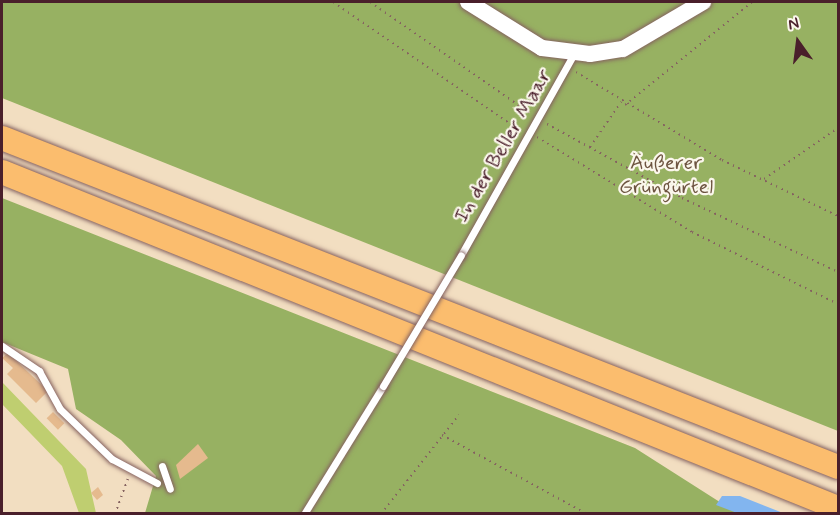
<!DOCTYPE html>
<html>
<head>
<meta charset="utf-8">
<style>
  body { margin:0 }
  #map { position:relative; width:840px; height:515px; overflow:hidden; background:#f2dec1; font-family:Mynerve,sans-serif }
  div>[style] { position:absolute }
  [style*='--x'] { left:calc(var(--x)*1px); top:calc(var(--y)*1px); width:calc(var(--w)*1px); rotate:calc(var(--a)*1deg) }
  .green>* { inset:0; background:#bfce70 }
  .forest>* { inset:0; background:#97b162 }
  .water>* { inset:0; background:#82b5ef }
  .building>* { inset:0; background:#e5ba8e; transform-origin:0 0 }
  .path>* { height:2px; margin-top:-1px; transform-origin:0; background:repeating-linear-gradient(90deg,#856260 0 1.5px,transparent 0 6px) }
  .roads { filter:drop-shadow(0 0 2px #856260) drop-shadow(0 0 2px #856260) }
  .service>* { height:7px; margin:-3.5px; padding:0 3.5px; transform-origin:3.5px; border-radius:3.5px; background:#fff }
  .tertiary>* { height:16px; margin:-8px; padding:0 8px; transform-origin:8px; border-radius:8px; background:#fff }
  .motorway>* { height:24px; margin:-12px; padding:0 12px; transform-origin:12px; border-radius:12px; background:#fbbd6e }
  .bridges { filter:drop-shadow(0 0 2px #856260) drop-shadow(0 0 2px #856260) }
  .service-bridge>* { height:7px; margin:-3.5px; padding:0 3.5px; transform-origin:3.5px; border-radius:3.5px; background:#fff }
  span { translate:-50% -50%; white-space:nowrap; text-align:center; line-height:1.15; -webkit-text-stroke:4.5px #fbf7ec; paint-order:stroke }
  .street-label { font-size:21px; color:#4a1f2b }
  .park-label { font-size:21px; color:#6d5440 }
  .frame { position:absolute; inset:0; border:3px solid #4a1f2b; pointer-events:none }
  .north { position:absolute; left:768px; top:12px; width:60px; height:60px; -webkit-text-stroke:4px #fbf7ec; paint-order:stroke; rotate:346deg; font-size:16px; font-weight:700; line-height:24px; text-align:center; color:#4a1f2b }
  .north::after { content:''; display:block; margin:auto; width:21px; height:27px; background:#4a1f2b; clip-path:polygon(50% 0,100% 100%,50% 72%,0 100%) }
</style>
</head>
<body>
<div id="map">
  <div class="green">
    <i style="clip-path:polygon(2px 382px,86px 469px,96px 513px,79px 513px,62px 466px,2px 404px)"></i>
  </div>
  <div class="forest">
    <i style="clip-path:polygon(2px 2px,838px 2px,838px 431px,2px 98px)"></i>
    <i style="clip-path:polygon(2px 198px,635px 448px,737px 513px,145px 513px,156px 476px,121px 440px,76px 409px,68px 369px,2px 342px)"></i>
  </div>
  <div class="water">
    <i style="clip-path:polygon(722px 496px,740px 496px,783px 513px,737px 513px,716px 505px)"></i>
  </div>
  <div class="building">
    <i style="clip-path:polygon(8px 353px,48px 391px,36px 403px,7px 374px,13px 368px,2px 358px)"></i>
    <i style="left:53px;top:412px;width:16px;height:9px;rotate:45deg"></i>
    <i style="clip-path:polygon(198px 444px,208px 458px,180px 479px,176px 465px)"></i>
    <i style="clip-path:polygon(98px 487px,103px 495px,97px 500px,91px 493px)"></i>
  </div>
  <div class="path">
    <i style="--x:333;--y:2;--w:228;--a:34.5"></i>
    <i style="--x:370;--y:2;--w:195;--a:34.8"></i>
    <i style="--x:576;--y:72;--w:170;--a:31.1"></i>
    <i style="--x:722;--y:160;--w:129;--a:25.8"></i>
    <i style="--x:625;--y:105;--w:164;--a:-39"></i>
    <i style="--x:547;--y:124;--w:154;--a:28.7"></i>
    <i style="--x:682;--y:198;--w:173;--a:25.4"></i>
    <i style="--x:537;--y:137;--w:182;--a:31.5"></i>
    <i style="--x:692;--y:232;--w:163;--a:26.3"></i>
    <i style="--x:590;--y:147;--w:55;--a:-55.4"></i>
    <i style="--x:764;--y:179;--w:90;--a:-34.6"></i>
    <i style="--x:442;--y:435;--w:165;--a:28.6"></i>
    <i style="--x:115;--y:514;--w:38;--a:-70"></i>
    <i style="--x:381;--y:514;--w:126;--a:-51.8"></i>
  </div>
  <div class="roads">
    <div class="service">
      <i style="--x:461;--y:255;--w:231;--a:-60.7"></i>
      <i style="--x:2;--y:346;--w:45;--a:34"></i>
      <i style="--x:39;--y:371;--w:43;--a:61.1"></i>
      <i style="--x:60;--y:409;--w:72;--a:43.9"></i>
      <i style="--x:112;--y:459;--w:51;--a:28.1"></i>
      <i style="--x:162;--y:466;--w:24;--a:71"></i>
      <i style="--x:304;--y:514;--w:150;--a:-58.3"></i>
    </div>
    <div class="tertiary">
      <i style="--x:468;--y:2;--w:87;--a:31.9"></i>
      <i style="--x:542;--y:48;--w:48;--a:7.1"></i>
      <i style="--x:590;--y:54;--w:33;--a:-9"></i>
      <i style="--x:623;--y:49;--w:93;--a:-30.4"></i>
    </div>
    <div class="motorway">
      <i style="--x:2;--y:138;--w:898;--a:21.48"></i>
      <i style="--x:2;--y:172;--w:901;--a:21.9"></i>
    </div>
  </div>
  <div class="bridges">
    <div class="service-bridge">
      <i style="--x:383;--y:386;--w:152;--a:-59.2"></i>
    </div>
  </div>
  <div class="street-label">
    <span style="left:503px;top:146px;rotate:-60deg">In der Beller Maar</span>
  </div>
  <div class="park-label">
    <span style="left:666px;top:175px">Äußerer<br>Grüngürtel</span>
  </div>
  <div class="frame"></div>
  <div class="north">N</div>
</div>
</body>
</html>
